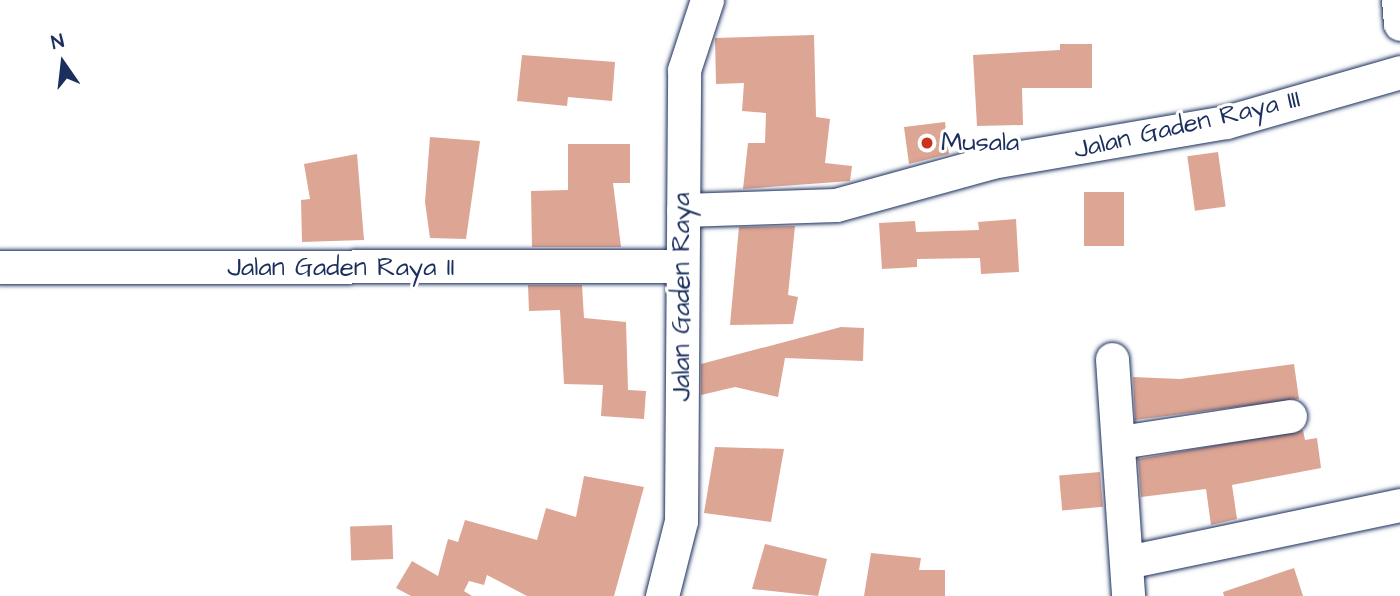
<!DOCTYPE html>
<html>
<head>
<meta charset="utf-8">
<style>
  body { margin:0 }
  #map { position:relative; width:1400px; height:596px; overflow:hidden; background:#fff; font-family:"Architects Daughter",sans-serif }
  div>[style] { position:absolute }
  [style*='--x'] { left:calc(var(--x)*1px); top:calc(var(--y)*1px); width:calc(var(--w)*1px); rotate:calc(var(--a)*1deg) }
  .building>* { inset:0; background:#dca594; transform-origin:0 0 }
  .roads { filter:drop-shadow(0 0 2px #1b2f5e) drop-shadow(0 0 2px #1b2f5e) }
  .street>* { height:33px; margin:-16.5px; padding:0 16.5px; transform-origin:16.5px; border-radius:16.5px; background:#fff }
  .dots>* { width:19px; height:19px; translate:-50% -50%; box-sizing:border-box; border:4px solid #fff; border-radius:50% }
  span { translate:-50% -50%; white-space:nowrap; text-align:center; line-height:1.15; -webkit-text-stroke:6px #fff; paint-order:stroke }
  .street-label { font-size:26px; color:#1b2f5e }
  .poi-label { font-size:26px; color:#1b2f5e }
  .left { translate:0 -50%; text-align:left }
  .north { position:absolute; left:28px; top:28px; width:70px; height:70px; -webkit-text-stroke:5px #fff; paint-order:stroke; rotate:346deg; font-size:19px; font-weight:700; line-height:28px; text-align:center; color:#1b2f5e }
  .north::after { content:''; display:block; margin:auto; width:24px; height:32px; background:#1b2f5e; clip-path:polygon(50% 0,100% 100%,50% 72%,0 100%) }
</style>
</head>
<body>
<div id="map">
  <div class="building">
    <i style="clip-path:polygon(814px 35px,816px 117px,830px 119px,825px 163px,852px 166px,850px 181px,743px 189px,748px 143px,765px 143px,766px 113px,742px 111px,744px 83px,716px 84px,715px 38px)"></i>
    <i style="clip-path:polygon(1060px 44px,1092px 44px,1092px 88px,1022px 88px,1023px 125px,977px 126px,973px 55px,1060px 50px)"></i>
    <i style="clip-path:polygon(522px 55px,615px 62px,612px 101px,568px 97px,567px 106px,517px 101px)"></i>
    <i style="clip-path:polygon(945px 122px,949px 154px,909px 164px,904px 127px)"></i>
    <i style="clip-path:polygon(430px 137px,480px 141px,466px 239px,430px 238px,425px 202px)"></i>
    <i style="clip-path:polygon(568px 144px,630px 144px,630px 183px,613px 183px,621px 247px,532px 247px,531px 191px,568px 190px)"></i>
    <i style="left:1218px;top:152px;width:55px;height:31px;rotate:82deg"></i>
    <i style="clip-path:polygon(357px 154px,364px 240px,302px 242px,301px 200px,310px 199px,304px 164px)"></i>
    <i style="left:1084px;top:192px;width:40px;height:54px"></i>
    <i style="clip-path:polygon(1016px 219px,1019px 272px,981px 274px,980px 258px,917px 259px,917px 267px,882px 269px,879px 223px,915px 221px,916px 232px,979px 230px,978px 222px)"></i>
    <i style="clip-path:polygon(795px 226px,788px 295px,798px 297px,793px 324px,730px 325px,739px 227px)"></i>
    <i style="clip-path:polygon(528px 285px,582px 285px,584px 318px,626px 322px,628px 390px,646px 391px,644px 419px,601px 416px,603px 385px,564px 384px,560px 310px,529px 311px)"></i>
    <i style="clip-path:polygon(841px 327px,864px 328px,863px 361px,785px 358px,778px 397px,735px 387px,701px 395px,701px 364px)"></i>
    <i style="clip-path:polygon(1294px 364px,1299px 399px,1135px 420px,1133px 377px,1180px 379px)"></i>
    <i style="clip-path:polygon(1303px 430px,1305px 440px,1317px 438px,1321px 468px,1232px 485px,1237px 519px,1211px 525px,1206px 489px,1141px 497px,1138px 459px)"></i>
    <i style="clip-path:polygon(715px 447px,784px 449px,771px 522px,704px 513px)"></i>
    <i style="left:1100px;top:472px;width:35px;height:41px;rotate:85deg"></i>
    <i style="clip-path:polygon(584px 476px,644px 487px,614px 596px,527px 596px,487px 575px,484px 585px,469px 581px,464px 591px,472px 596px,411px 596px,396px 588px,412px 561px,438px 576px,448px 539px,458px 542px,465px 520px,537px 540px,546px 508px,576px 517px)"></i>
    <i style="left:392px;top:525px;width:34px;height:42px;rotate:88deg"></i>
    <i style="clip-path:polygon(765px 544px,827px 559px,818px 596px,752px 589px)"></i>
    <i style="clip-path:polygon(871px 553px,921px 558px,919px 570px,945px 570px,945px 596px,864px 596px)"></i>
    <i style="clip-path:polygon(1294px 568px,1303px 596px,1224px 596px,1223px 592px)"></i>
  </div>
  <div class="roads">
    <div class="street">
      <i style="--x:1398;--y:0;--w:24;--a:85"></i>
      <i style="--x:683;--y:210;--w:153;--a:-1.9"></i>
      <i style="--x:836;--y:205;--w:162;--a:-15.4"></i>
      <i style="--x:992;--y:162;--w:237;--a:-9.7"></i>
      <i style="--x:1226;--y:122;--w:181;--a:-16"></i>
      <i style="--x:0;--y:267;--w:681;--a:-0.08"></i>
      <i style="--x:1112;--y:359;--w:238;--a:86.1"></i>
      <i style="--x:1120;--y:442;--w:172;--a:-8.7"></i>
      <i style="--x:1127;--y:562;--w:279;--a:-11.8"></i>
      <i style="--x:662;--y:596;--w:77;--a:-75.8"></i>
      <i style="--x:681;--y:521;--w:451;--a:-89.6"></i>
      <i style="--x:684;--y:70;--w:74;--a:-71.8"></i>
    </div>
  </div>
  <div class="dots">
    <i style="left:927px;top:143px;background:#c8321e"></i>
  </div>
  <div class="street-label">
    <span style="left:1187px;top:125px;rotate:-13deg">Jalan Gaden Raya III</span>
    <span style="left:341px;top:268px">Jalan Gaden Raya II</span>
    <span style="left:682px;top:297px;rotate:-90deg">Jalan Gaden Raya</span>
  </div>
  <div class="poi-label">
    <span class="left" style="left:941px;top:143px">Musala</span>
  </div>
  <div class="north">N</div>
</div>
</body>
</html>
